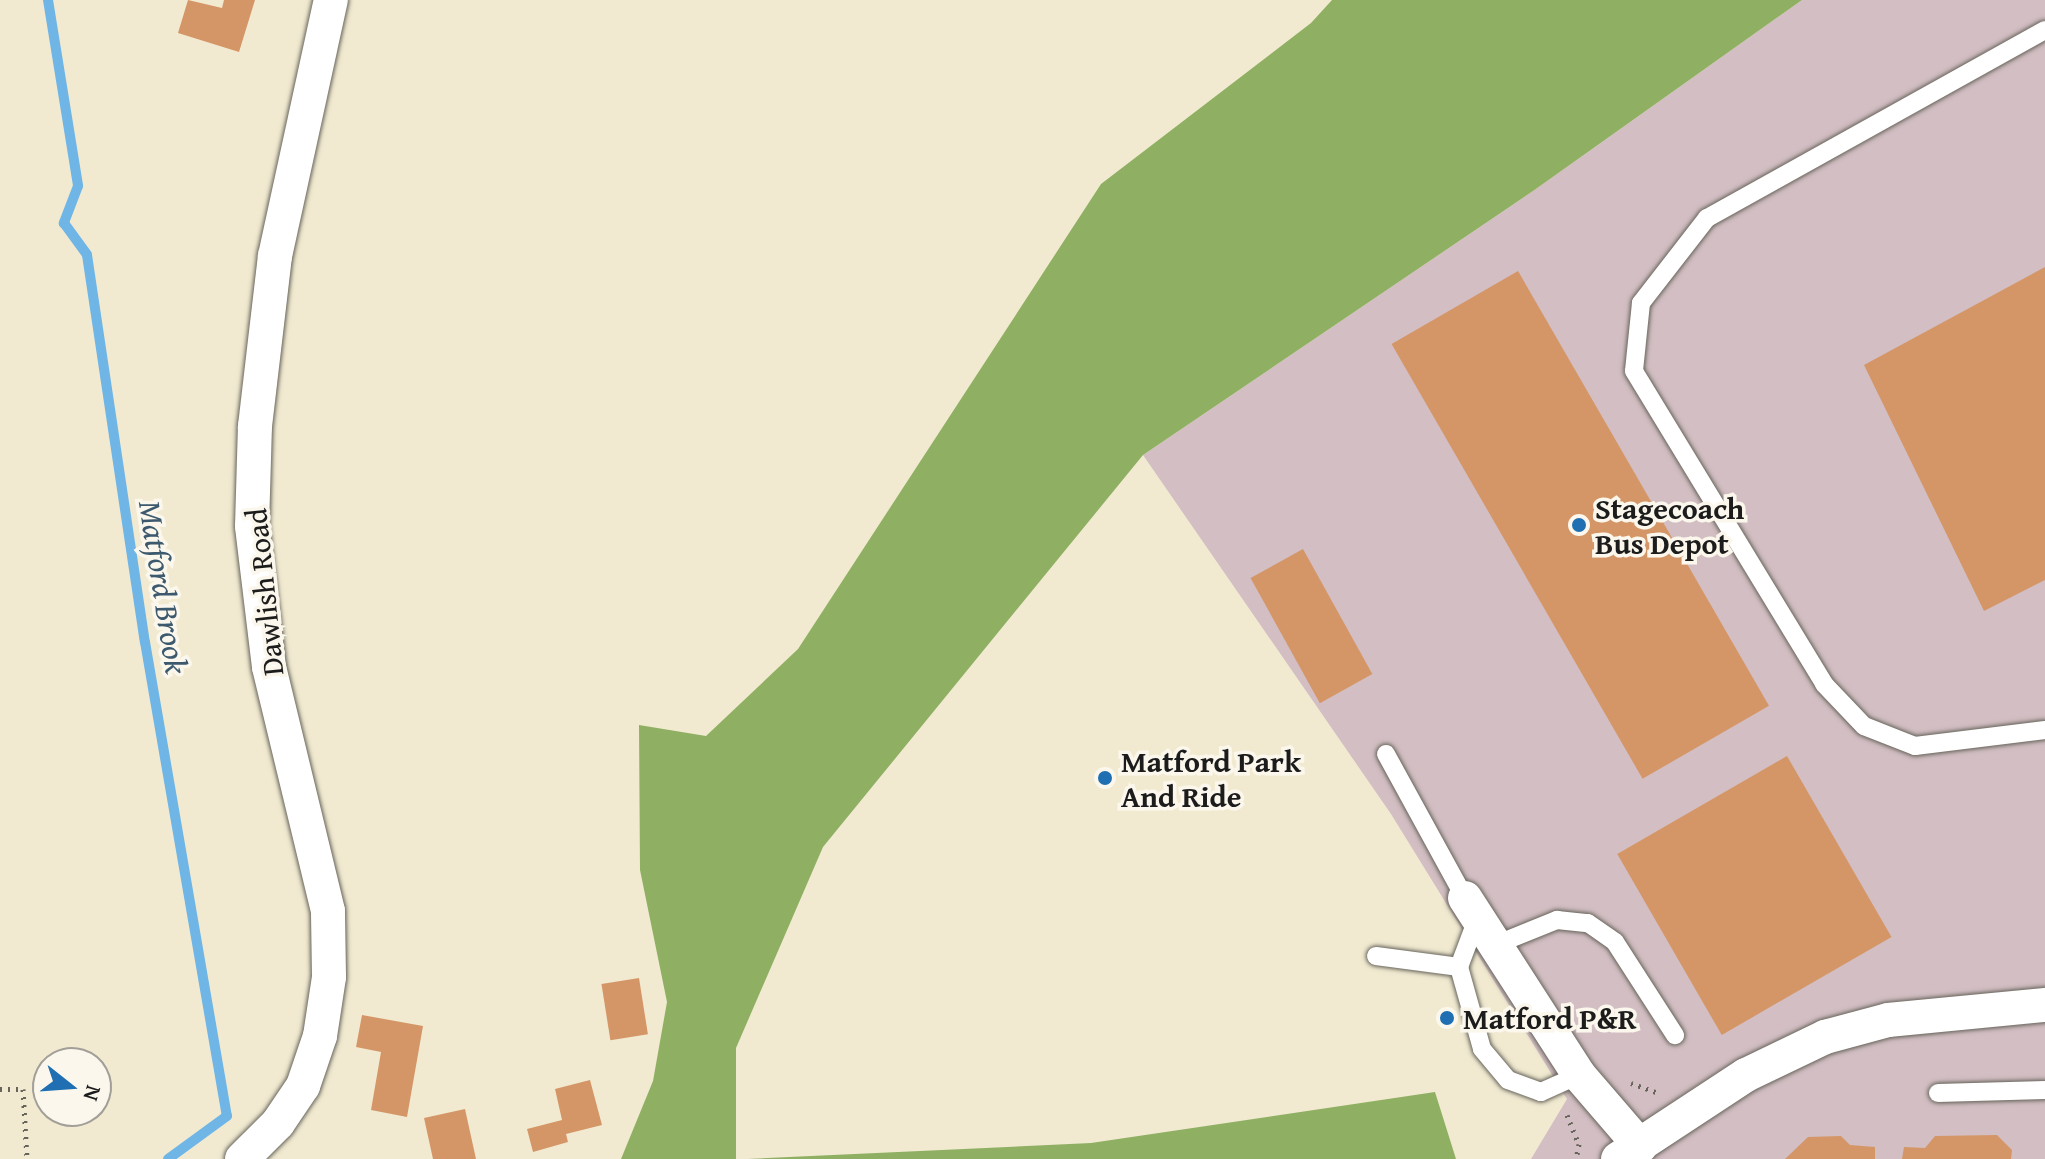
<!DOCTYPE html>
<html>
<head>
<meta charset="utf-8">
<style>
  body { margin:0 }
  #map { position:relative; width:2045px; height:1159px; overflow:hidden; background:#f1ead1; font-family:"Gentium Book Plus",serif }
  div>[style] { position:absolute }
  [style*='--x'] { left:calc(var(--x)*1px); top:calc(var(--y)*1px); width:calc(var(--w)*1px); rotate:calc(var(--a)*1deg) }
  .industrial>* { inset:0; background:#d2bec3 }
  .forest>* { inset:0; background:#8fb063 }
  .stream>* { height:10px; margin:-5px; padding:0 5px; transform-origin:5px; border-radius:5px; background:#6fb5e6 }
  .building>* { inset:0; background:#d59667; transform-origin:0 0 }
  .path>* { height:5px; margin-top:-2.5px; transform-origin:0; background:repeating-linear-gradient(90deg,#67645b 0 2px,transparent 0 8px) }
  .roads { filter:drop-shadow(0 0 2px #67645b) drop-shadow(0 0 2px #67645b) }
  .lane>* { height:18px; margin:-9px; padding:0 9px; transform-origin:9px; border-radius:9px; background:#fff }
  .street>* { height:34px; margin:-17px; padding:0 17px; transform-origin:17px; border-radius:17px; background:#fff }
  .dots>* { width:22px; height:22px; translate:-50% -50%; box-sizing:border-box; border:4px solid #fbf7ec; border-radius:50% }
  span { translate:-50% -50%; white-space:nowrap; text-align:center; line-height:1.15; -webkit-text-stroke:7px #fbf7ec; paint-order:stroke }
  .poi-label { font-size:30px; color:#1c1c1c; font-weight:700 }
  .left { translate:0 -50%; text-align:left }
  .street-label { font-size:30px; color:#1c1c1c }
  .water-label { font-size:32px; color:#3d596d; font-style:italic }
  .north { position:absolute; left:32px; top:1047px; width:80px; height:80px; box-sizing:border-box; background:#fbf7ec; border:2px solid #a29f99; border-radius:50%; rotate:107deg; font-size:22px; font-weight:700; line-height:32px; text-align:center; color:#1c1c1c }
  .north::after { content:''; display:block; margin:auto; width:28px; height:36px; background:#1f6fb2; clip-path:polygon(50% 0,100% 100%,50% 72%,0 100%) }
</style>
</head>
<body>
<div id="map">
  <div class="industrial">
    <i style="clip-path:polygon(1802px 0,2045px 0,2045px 1159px,1531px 1159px,1567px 1099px,1391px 814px,1143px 455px,1533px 191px)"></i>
  </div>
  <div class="forest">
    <i style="clip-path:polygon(1332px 0,1802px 0,1533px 191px,1143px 455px,823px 847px,736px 1048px,736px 1159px,621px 1159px,653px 1081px,667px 1002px,640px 870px,639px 725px,706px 736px,798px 649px,1101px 184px,1311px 23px)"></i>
    <i style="clip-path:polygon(1435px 1092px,1456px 1159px,747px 1159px,1091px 1143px)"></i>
  </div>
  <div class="stream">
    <i style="--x:48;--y:0;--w:188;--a:80.8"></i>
    <i style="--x:78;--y:186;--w:40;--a:111"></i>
    <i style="--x:64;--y:223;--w:39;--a:54"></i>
    <i style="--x:87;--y:255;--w:391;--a:81.5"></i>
    <i style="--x:145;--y:642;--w:481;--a:80.2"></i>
    <i style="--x:227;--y:1116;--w:73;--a:143.9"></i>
  </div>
  <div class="building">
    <i style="clip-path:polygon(188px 0,222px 8px,224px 0,255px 0,239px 52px,178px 33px)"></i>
    <i style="clip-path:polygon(2045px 267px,2045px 580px,1984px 611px,1864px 365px)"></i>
    <i style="left:1518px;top:271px;width:502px;height:146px;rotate:60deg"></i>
    <i style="left:1303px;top:549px;width:143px;height:60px;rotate:61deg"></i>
    <i style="left:1787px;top:756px;width:209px;height:196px;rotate:60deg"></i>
    <i style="left:639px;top:978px;width:57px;height:38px;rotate:81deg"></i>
    <i style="clip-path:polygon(362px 1015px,423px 1026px,407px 1117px,371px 1110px,381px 1052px,356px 1047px)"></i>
    <i style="clip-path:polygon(590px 1080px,602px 1125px,566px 1134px,568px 1142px,533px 1152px,527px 1129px,562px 1120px,555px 1089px)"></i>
    <i style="clip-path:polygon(465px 1109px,476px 1159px,433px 1159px,424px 1118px)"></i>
    <i style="clip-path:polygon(1997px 1135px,2012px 1150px,2011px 1159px,1902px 1159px,1904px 1147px,1925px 1148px,1935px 1136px)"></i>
    <i style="clip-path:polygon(1841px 1136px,1850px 1145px,1875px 1147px,1875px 1159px,1785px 1159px,1808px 1137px)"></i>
  </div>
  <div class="path">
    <i style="--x:1631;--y:1083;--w:30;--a:20"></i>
    <i style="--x:0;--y:1089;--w:23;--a:0"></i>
    <i style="--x:23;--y:1089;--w:70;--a:86.7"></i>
    <i style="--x:1567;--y:1115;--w:31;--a:68"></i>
    <i style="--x:1579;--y:1144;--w:15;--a:101"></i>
  </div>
  <div class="roads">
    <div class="lane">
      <i style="--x:2045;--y:30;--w:387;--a:150.9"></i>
      <i style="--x:1707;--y:218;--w:108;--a:127.8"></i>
      <i style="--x:1641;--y:303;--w:68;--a:95.9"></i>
      <i style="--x:1634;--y:371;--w:366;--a:58.7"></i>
      <i style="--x:1824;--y:684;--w:58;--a:46.4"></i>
      <i style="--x:1864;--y:726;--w:55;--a:21.4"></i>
      <i style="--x:1915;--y:746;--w:131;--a:-7"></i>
      <i style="--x:1386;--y:754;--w:164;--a:61.3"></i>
      <i style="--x:1477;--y:919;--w:51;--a:110.6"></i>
      <i style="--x:1459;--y:967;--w:85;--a:74.3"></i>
      <i style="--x:1482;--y:1049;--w:40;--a:50"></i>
      <i style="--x:1508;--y:1080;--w:35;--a:20"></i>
      <i style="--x:1541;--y:1092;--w:42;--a:-24.1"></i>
      <i style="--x:1495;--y:945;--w:67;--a:-22"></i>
      <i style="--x:1557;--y:920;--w:31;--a:6"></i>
      <i style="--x:1588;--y:923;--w:33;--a:35"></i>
      <i style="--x:1615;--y:942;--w:111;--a:57.2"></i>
      <i style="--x:1376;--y:956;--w:84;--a:7.5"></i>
      <i style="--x:1938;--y:1093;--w:107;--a:-1.6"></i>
    </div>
    <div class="street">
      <i style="--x:1465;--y:898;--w:211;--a:57.2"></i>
      <i style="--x:1579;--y:1075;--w:94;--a:49.3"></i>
      <i style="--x:242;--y:1159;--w:51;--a:-45"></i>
      <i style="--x:278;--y:1123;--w:45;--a:-56"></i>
      <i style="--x:303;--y:1086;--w:53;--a:-71.2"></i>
      <i style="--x:320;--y:1036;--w:60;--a:-81.3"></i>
      <i style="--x:329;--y:977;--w:66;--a:-90.9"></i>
      <i style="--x:328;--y:911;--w:251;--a:-103.6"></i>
      <i style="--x:269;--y:667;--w:142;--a:-96.9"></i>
      <i style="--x:252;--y:526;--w:100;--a:-88.3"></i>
      <i style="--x:255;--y:426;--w:171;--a:-83.3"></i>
      <i style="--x:275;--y:256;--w:262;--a:-77.7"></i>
      <i style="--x:1618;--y:1159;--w:153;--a:-33.3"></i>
      <i style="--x:1746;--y:1075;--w:88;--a:-25.7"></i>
      <i style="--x:1825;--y:1037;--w:65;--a:-15.1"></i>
      <i style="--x:1888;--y:1020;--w:158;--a:-5.5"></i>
    </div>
  </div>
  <div class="dots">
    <i style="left:1579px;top:525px;background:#1f6fb2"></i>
    <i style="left:1105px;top:778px;background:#1f6fb2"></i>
    <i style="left:1447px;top:1018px;background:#1f6fb2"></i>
  </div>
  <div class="poi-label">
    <span class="left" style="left:1595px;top:525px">Stagecoach<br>Bus Depot</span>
    <span class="left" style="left:1121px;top:778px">Matford Park<br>And Ride</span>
    <span class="left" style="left:1463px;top:1018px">Matford P&amp;R</span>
  </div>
  <div class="street-label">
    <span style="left:264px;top:592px;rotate:-96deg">Dawlish Road</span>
  </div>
  <div class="water-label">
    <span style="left:163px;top:587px;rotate:81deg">Matford Brook</span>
  </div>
  <div class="north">N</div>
</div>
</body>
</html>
